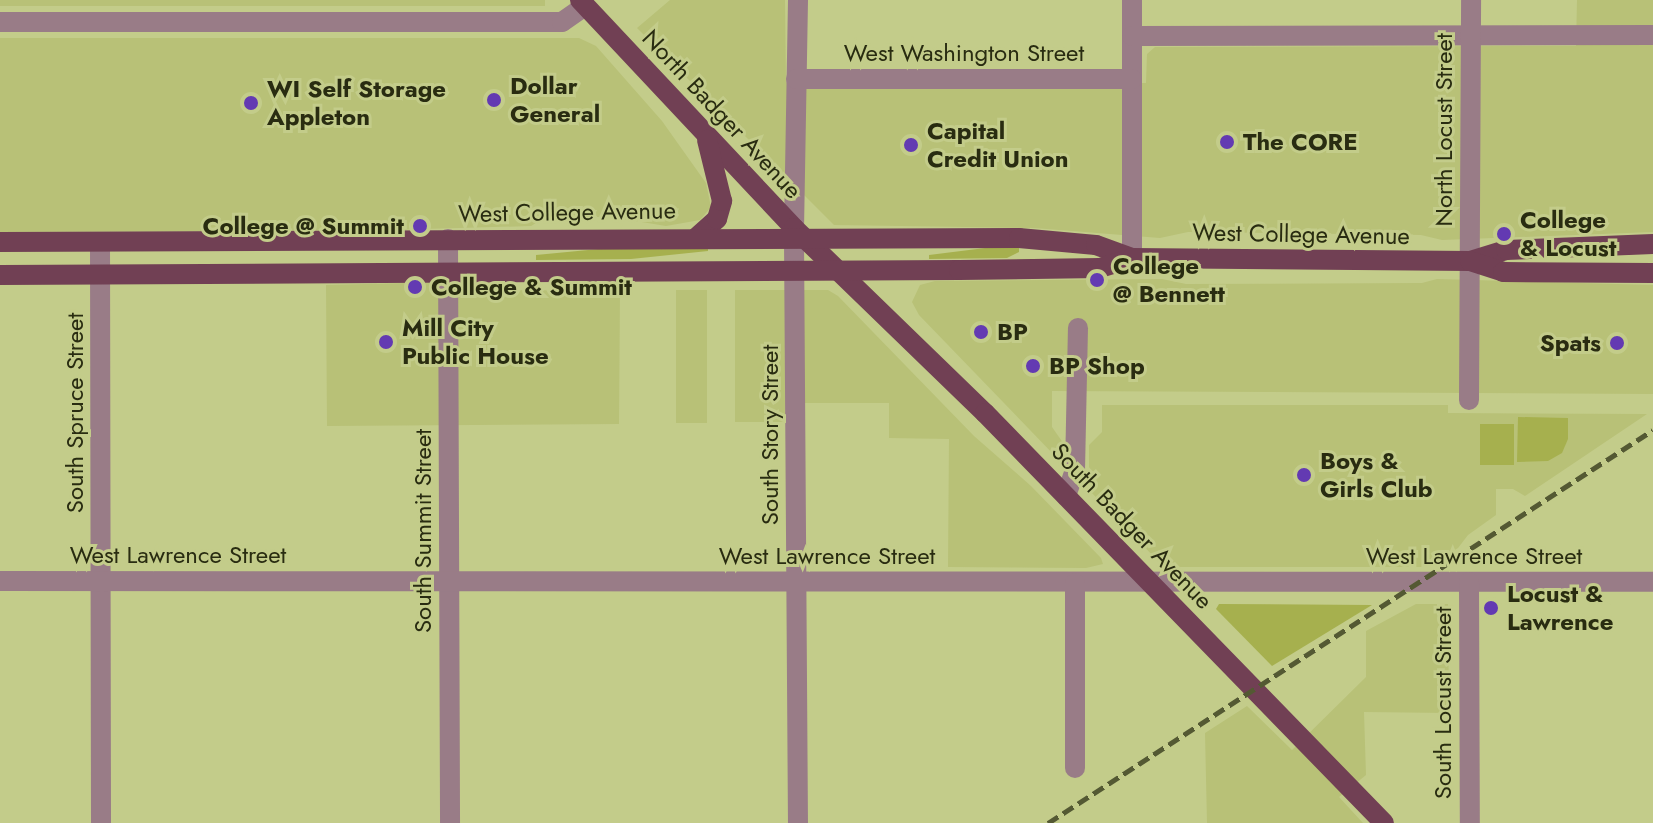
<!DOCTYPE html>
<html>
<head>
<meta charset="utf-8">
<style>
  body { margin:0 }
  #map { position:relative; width:1653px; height:823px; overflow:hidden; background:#c3cc8a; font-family:Jost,sans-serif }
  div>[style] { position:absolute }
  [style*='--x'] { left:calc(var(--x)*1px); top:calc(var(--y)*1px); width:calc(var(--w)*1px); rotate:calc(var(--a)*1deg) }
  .built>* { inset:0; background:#b8c177; transform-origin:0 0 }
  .green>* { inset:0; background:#a6b04e; transform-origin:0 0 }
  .minor>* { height:20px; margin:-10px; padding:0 10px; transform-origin:10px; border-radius:10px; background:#997c87 }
  .major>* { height:20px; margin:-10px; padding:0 10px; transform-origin:10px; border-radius:10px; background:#714054 }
  .rail>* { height:5px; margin-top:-2.5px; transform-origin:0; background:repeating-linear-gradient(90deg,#545933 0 12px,transparent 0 18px) }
  .dots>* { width:22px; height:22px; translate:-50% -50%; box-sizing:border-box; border:4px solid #c3cc8a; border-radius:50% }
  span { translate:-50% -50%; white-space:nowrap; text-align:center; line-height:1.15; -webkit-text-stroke:6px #c3cc8a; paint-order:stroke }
  .street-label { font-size:24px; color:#292c11 }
  .poi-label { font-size:24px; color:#292c11; font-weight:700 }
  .left { translate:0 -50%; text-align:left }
  .right { translate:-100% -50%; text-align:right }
</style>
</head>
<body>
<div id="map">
  <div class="built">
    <i style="left:0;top:0;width:545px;height:6px"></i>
    <i style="clip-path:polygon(670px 0,785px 0,786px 83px,1146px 83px,1147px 54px,1155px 47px,1576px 46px,1577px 0,1653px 0,1653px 232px,1442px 240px,1421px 235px,1188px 232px,1160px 238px,1034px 228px,834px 225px,637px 28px)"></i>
    <i style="clip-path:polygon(0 38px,579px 38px,596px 46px,662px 121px,706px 183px,711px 207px,700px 220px,666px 226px,611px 217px,546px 217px,531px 226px,390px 230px,0 232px)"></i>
    <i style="clip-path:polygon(1162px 279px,1186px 284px,1422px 283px,1437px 279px,1653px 285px,1653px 394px,1052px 391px,1052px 427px,1066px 447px,1062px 455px,1056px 457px,919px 315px,912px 302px,920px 285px,935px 281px)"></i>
    <i style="clip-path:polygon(489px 281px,505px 290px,620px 291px,619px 424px,327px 426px,326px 285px)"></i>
    <i style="left:676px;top:290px;width:31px;height:133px"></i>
    <i style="clip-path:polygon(735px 290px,828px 290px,838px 296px,974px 436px,1031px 486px,1101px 558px,1103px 564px,1086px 568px,948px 567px,949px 439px,889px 438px,889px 403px,787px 403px,786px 422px,735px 422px)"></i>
    <i style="clip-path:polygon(1102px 405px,1448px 405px,1448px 413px,1647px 414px,1525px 496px,1513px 489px,1496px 489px,1496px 515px,1468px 535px,1458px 548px,1428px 567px,1178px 567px,1159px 562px,1089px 490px,1089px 445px,1102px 432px)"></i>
    <i style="clip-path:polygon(1416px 604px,1448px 604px,1449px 713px,1364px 712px,1366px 775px,1339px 797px,1363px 823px,1207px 823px,1205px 733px,1247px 706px,1292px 750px,1366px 677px,1366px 631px)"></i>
  </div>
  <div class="green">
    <i style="clip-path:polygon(708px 247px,708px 251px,631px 259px,536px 260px,536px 255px,609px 248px)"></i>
    <i style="clip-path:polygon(985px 248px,1019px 248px,1019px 252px,1007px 258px,929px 259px,929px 255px)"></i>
    <i style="clip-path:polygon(1518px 417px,1568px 418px,1568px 439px,1562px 453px,1548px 461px,1517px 462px)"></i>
    <i style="left:1480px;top:424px;width:34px;height:41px"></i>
    <i style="clip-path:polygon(1219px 604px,1372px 605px,1272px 666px,1216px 609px)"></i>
  </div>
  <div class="minor">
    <i style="--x:798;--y:0;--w:239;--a:91"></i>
    <i style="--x:794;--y:239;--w:584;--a:89.61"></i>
    <i style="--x:1132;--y:0;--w:258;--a:90"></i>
    <i style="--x:0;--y:22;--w:562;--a:0"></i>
    <i style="--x:562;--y:22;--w:28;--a:-35"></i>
    <i style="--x:1132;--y:36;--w:521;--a:-0.11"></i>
    <i style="--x:796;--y:79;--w:336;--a:0"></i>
    <i style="--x:448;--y:239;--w:584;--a:89.8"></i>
    <i style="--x:100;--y:242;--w:581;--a:89.9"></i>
    <i style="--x:1469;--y:400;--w:400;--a:-89.7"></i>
    <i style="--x:1066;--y:496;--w:28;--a:-71"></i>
    <i style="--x:1075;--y:470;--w:142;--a:-88.8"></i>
    <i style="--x:0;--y:581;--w:1653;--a:0.03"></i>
    <i style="--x:1469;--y:582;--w:241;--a:89.8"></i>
    <i style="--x:1075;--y:583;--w:185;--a:90"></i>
  </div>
  <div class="major">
    <i style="--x:580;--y:0;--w:313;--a:46.8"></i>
    <i style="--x:794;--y:228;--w:266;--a:44.1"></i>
    <i style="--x:985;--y:413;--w:572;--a:45.78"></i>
    <i style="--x:697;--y:237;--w:27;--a:-42"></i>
    <i style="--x:717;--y:219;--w:19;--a:-74"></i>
    <i style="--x:722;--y:201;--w:63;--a:-103.8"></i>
    <i style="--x:0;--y:242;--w:1019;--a:-0.22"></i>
    <i style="--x:1019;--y:238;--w:77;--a:5.2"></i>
    <i style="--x:1096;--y:245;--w:38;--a:20"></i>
    <i style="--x:1470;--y:261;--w:38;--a:-17"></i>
    <i style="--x:1506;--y:250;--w:147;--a:-2.3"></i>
    <i style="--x:0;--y:275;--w:959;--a:-0.3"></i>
    <i style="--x:959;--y:270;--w:141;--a:-0.8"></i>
    <i style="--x:1100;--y:268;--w:34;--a:-17"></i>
    <i style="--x:1132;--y:258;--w:338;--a:0.5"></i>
    <i style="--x:1470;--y:261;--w:35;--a:18"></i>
    <i style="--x:1503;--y:272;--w:150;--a:0.4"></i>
  </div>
  <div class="rail">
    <i style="--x:1048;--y:823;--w:721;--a:-33.01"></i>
  </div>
  <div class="dots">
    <i style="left:494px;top:100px;background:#633ab2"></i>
    <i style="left:251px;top:103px;background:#633ab2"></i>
    <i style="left:1227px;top:142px;background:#633ab2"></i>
    <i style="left:911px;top:145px;background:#633ab2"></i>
    <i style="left:420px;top:226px;background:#633ab2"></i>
    <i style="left:1504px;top:234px;background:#633ab2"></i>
    <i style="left:1097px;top:280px;background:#633ab2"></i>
    <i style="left:415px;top:287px;background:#633ab2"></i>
    <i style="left:981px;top:332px;background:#633ab2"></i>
    <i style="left:386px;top:342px;background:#633ab2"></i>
    <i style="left:1617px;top:343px;background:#633ab2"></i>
    <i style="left:1033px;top:366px;background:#633ab2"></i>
    <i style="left:1304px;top:475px;background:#633ab2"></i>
    <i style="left:1491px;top:608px;background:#633ab2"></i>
  </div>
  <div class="street-label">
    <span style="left:964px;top:53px">West Washington Street</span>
    <span style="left:722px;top:114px;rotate:47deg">North Badger Avenue</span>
    <span style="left:1444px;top:130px;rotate:-90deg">North Locust Street</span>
    <span style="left:567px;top:212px;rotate:-1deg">West College Avenue</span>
    <span style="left:1301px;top:234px;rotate:1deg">West College Avenue</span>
    <span style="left:75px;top:413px;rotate:-90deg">South Spruce Street</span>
    <span style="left:770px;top:435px;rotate:-90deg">South Story Street</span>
    <span style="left:1132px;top:526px;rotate:46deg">South Badger Avenue</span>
    <span style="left:423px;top:531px;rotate:-90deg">South Summit Street</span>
    <span style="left:178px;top:555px">West Lawrence Street</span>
    <span style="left:827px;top:556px">West Lawrence Street</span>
    <span style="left:1474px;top:556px">West Lawrence Street</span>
    <span style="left:1443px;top:703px;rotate:-90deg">South Locust Street</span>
  </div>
  <div class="poi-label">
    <span class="left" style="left:510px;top:100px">Dollar<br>General</span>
    <span class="left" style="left:267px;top:103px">WI Self Storage<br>Appleton</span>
    <span class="left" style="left:927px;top:145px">Capital<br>Credit Union</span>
    <span class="left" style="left:1243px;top:142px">The CORE</span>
    <span class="left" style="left:1520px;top:234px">College<br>&amp; Locust</span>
    <span class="right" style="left:404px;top:226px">College @ Summit</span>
    <span class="left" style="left:1113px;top:280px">College<br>@ Bennett</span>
    <span class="left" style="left:431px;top:287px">College &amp; Summit</span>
    <span class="left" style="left:402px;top:342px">Mill City<br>Public House</span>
    <span class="left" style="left:997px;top:332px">BP</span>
    <span class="right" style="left:1601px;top:343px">Spats</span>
    <span class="left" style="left:1049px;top:366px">BP Shop</span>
    <span class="left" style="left:1320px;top:475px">Boys &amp;<br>Girls Club</span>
    <span class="left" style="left:1507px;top:608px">Locust &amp;<br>Lawrence</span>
  </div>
</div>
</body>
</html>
